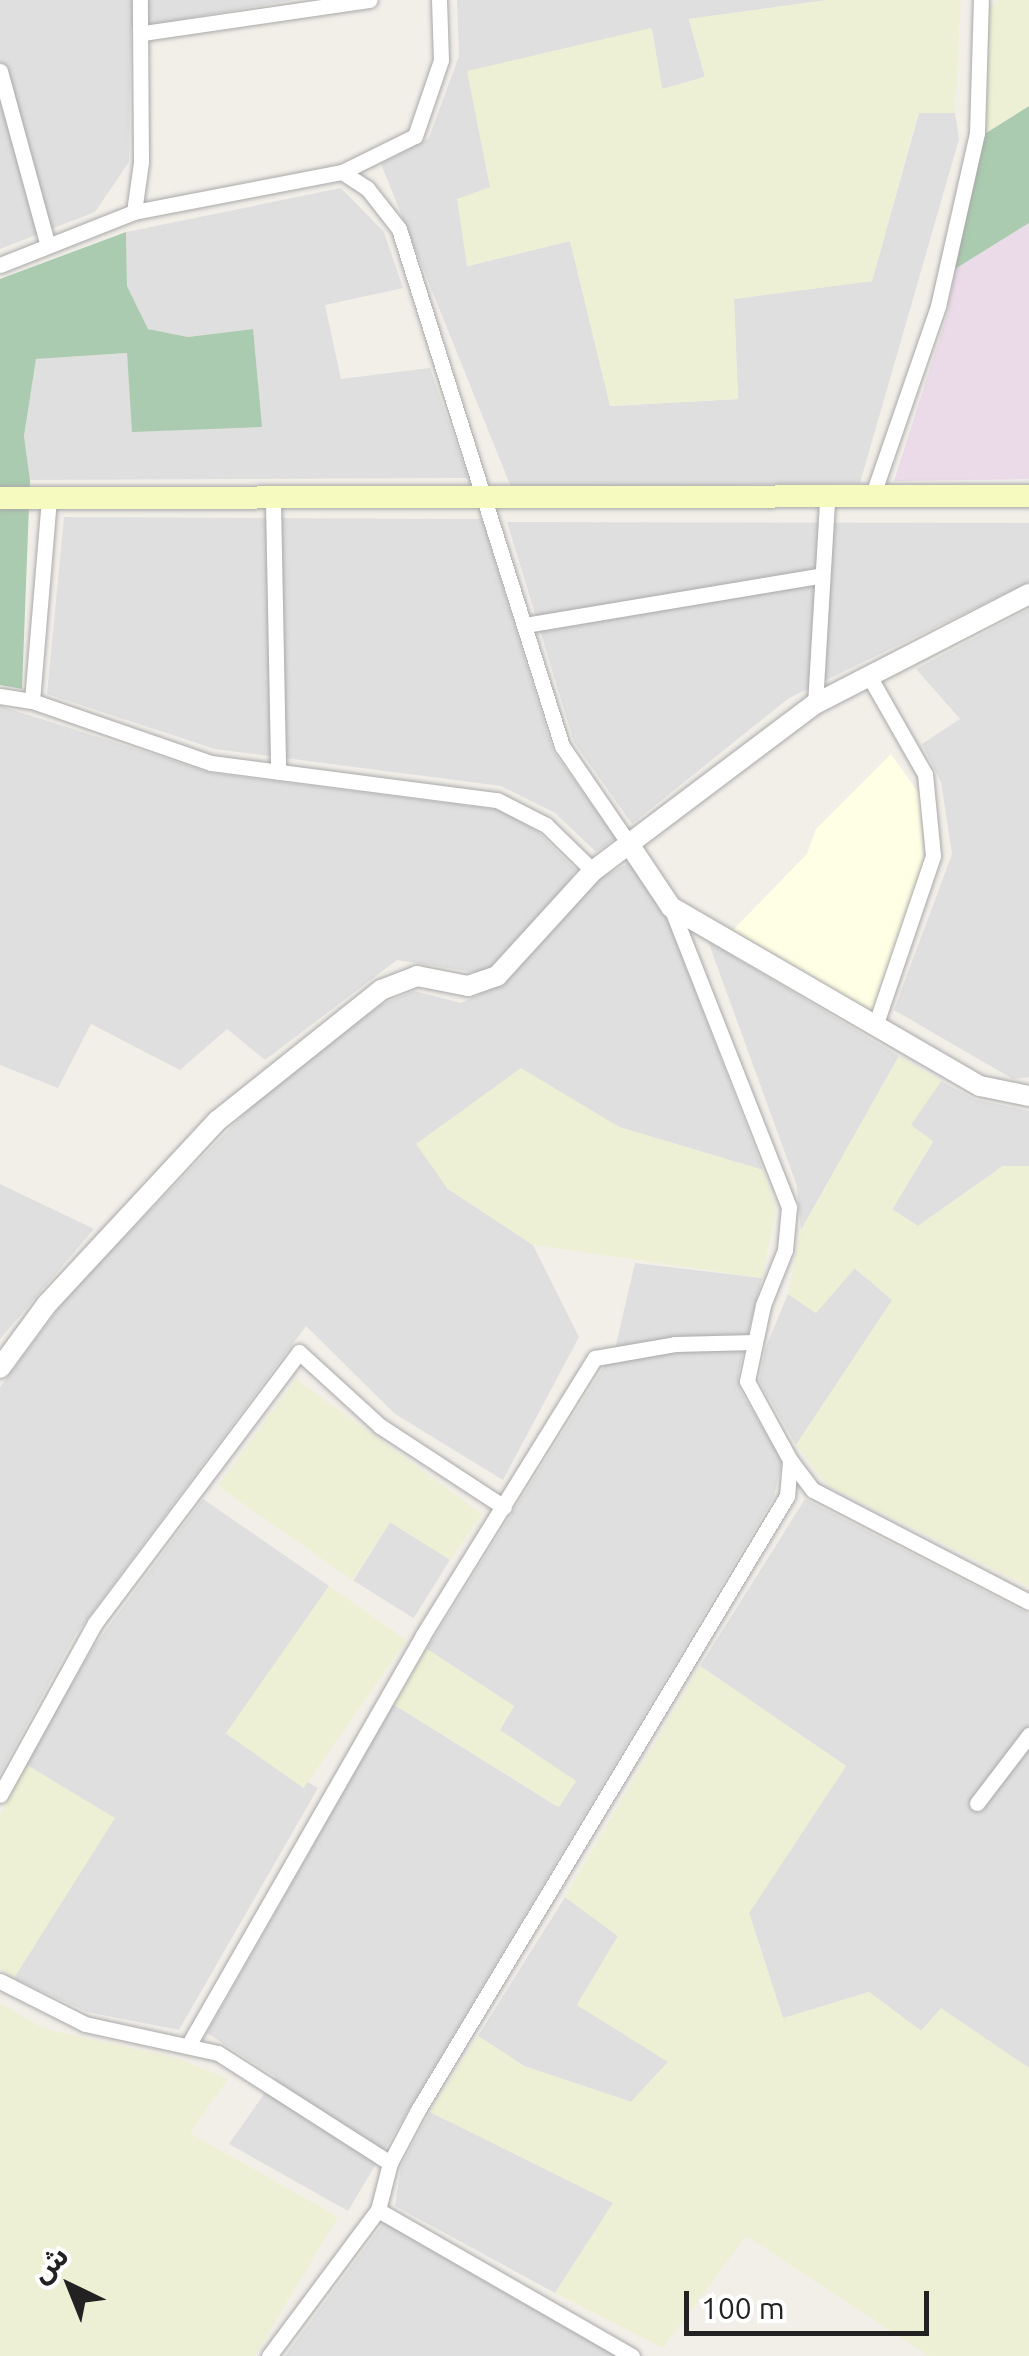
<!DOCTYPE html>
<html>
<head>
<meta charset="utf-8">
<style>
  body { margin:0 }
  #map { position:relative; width:1029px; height:2356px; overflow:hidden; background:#f2efe9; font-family:Ubuntu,"Noto Sans Arabic",sans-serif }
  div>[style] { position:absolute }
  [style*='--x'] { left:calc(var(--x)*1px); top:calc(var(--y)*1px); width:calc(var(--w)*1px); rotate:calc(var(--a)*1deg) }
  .residential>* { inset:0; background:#e0dfdf; transform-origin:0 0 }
  .industrial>* { inset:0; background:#ebdbe8 }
  .education>* { inset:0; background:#ffffe5 }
  .farmland>* { inset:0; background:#eef0d5; transform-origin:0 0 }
  .cemetery>* { inset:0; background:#aacbaf }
  .roads { filter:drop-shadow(0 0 2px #a9a9a9) drop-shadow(0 0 2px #a9a9a9) }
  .minor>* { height:15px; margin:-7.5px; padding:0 7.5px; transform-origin:7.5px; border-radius:7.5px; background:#fff }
  .tertiary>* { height:20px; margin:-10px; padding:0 10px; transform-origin:10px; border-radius:10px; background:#fff }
  .secondary>* { height:22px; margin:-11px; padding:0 11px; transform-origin:11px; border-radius:11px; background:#f7fabf }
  span { translate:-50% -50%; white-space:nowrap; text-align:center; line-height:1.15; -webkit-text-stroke:8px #fff; paint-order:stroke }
  .north { position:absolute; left:20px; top:2236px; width:100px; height:100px; -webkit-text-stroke:8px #fff; paint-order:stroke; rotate:317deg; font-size:28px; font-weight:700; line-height:40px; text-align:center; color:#222 }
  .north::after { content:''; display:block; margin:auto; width:35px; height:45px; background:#222; clip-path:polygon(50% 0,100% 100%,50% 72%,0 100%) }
  .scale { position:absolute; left:684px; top:2291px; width:245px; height:45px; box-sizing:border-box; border:5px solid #222; border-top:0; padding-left:12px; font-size:30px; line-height:35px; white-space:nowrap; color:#222; -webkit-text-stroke:8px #fff; paint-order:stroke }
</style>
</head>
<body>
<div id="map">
  <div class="residential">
    <i style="clip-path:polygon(0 0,293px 0,131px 28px,129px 162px,95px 212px,0 249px)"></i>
    <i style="clip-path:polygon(457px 0,828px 0,689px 19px,705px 77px,662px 89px,652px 29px,490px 188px,468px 266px,570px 241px,611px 406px,738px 399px,734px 299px,872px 281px,919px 113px,955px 113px,959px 139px,860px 483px,511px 487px,381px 164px,429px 138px,459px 56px)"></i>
    <i style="clip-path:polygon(341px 188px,384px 232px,403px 288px,325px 305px,341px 379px,430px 368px,468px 478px,30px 480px,24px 436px,36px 359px,127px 353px,133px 432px,253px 329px,188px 337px,148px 329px,127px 286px,126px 232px)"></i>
    <i style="clip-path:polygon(64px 517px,482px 519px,553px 751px,616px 838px,596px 852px,555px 813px,501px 786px,215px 749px,47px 694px)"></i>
    <i style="clip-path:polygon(507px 522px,1029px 523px,1029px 582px,789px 698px,632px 824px,574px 742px)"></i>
    <i style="clip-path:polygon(1029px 609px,1029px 1077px,1013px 1079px,894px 1010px,952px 854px,941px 782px,922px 744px,960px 719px,916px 669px)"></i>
    <i style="clip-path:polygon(0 706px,212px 773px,501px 810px,539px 833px,576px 870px,554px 905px,485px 974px,397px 960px,265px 1060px,227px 1029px,180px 1070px,91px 1024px,58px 1088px,0 1065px)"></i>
    <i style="clip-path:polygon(629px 863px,664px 909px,763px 1170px,619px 1127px,521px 1069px,417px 1144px,448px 1189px,533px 1245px,579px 1337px,503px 1480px,395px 1414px,306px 1326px,76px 1634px,0 1774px,0 1387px,70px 1293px,281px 1076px,382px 1004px,414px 991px,461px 1003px,502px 984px,596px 880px)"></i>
    <i style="clip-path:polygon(708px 941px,899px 1056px,801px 1230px,797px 1186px)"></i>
    <i style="clip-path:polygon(941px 1081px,974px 1099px,1029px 1111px,1029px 1166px,1003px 1166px,918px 1226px,892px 1209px,933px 1142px,910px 1125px)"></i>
    <i style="clip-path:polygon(0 1184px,94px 1229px,0 1339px)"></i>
    <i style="clip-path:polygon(635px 1263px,762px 1278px,738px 1374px,740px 1390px,782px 1461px,774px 1497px,348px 2211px,229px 2144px,276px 2077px,207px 2033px,393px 1704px,558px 1807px,500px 1730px,514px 1706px,427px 1649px,615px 1349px)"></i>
    <i style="clip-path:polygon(854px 1268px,893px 1300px,796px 1445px,759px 1381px,765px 1349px,788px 1294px,816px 1313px)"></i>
    <i style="clip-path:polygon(203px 1499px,329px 1586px,231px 1737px,318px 1788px,179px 2030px,87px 2012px,14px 1978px,114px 1818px,25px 1764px,94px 1646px)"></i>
    <i style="clip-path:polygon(805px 1499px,1029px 1614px,1029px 2068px,941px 2009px,921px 2031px,869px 1992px,783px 2019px,749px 1913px,846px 1766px,700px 1666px)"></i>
    <i style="left:390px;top:1522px;width:71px;height:69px;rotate:32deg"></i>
    <i style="clip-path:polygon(565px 1897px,618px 1936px,577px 2005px,669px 2061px,631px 2102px,524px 2066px,478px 2036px)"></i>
    <i style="clip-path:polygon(430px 2112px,614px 2203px,555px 2293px,395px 2206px,401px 2166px)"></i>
    <i style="clip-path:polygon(385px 2221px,616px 2356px,285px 2356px)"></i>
  </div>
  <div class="industrial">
    <i style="clip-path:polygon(1029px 223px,1029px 479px,894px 481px,948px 312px,955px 269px)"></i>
  </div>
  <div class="education">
    <i style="clip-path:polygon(891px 754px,920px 795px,923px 863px,875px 1013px,733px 930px,807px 854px,816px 829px)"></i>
  </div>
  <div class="farmland">
    <i style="clip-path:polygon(828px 0,961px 0,955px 113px,918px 113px,872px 281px,734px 299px,738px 399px,610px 406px,570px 241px,467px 266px,457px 199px,490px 187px,467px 71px,651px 28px,662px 89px,705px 77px,689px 19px)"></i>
    <i style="clip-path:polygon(999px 0,1029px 0,1029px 106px,983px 135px,987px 9px)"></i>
    <i style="clip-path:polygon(899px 1056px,941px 1081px,911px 1125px,933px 1141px,892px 1210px,918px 1226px,1003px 1166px,1029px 1166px,1029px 1587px,827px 1485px,796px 1445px,892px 1300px,855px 1268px,816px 1313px,788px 1294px,801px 1230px)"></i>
    <i style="clip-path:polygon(521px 1068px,619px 1127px,763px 1170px,776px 1209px,762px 1278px,533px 1245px,448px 1189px,416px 1144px)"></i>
    <i style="clip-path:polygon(296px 1379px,482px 1514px,450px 1560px,390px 1522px,352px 1580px,218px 1486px)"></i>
    <i style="left:329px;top:1586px;width:95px;height:180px;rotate:35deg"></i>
    <i style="clip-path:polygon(427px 1649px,514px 1706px,500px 1730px,576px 1781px,559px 1807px,393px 1704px)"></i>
    <i style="clip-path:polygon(700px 1666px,846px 1766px,749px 1913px,783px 2018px,869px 1992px,921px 2031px,941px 2008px,1029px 2068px,1029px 2356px,929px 2356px,746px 2236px,663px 2348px,555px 2293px,613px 2203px,430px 2112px,478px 2036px,524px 2066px,631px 2102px,668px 2062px,577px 2005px,618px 1936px,565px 1897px)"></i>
    <i style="clip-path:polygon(25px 1764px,115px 1818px,14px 1978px,0 1969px,0 1816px)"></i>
    <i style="clip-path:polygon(0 2003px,44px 2029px,177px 2058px,228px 2079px,190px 2133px,338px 2217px,255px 2356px,0 2356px)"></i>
  </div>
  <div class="cemetery">
    <i style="clip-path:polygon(1029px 106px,1029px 223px,955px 269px,983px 135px)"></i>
    <i style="clip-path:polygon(126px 232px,127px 286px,148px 329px,188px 337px,253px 329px,262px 427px,132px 432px,127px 353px,36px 359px,24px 436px,30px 480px,22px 689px,0 685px,0 279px)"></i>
  </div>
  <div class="roads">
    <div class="minor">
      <i style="--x:143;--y:33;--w:229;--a:-8.3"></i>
      <i style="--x:0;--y:71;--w:181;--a:74.7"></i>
      <i style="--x:342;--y:172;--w:81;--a:-26.3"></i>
      <i style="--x:415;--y:136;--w:80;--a:-71.1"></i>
      <i style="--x:441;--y:60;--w:60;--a:-91.9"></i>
      <i style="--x:134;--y:212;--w:50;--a:-82"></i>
      <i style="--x:141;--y:162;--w:162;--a:-90.4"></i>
      <i style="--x:0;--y:265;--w:144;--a:-21.6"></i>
      <i style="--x:134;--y:212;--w:212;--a:-10.9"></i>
      <i style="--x:342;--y:172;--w:30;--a:33"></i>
      <i style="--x:367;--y:188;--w:52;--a:52"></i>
      <i style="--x:399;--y:229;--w:542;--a:72.5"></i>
      <i style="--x:562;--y:746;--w:119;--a:55.6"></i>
      <i style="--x:872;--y:497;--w:202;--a:-70.9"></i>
      <i style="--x:938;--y:306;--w:177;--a:-77.3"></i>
      <i style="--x:977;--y:133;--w:133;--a:-88.3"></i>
      <i style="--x:273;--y:502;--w:270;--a:88.9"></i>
      <i style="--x:525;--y:625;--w:297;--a:-9.5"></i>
      <i style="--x:869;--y:676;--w:113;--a:60.3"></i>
      <i style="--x:925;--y:774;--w:82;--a:84.4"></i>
      <i style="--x:933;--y:856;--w:176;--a:108.8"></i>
      <i style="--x:0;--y:696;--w:32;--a:9"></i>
      <i style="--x:32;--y:701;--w:189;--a:19.1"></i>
      <i style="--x:211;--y:763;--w:288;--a:7.4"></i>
      <i style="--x:497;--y:800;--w:55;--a:27"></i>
      <i style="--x:546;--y:825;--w:66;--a:44.4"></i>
      <i style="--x:32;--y:701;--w:204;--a:-85.2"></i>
      <i style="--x:815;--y:704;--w:205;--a:-86.6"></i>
      <i style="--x:790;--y:1460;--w:38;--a:53"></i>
      <i style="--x:813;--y:1490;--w:243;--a:27.4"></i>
      <i style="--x:0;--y:1795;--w:196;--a:-61.1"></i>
      <i style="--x:95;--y:1623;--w:339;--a:-53"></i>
      <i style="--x:299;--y:1352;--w:110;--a:42.4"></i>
      <i style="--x:380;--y:1426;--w:148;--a:33.2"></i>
      <i style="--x:977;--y:1803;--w:86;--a:-52.6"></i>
      <i style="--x:0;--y:1981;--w:95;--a:26.8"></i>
      <i style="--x:85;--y:2024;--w:136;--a:12.3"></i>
      <i style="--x:218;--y:2053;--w:204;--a:32.6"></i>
      <i style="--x:189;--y:2044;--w:471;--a:-60.2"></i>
      <i style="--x:423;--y:1635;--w:326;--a:-58.2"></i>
      <i style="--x:595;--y:1358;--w:81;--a:-9.9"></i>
      <i style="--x:675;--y:1344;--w:80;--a:-1.4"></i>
      <i style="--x:378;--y:2210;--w:293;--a:29.9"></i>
      <i style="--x:269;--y:2356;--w:182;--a:-53.3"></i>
      <i style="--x:378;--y:2210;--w:49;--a:-75.7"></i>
      <i style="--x:390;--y:2163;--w:60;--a:-62.2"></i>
      <i style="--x:418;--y:2110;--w:716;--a:-59"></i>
      <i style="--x:787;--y:1496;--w:36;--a:-85"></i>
      <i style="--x:790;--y:1460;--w:90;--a:-118.6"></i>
      <i style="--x:747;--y:1381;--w:78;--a:-78.1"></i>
      <i style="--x:763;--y:1305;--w:59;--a:-68.2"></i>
      <i style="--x:785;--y:1250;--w:43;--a:-84.7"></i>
      <i style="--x:789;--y:1207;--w:322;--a:-111.5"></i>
    </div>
    <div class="tertiary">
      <i style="--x:629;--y:844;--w:76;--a:56.3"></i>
      <i style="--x:671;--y:907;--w:357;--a:30.1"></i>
      <i style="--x:980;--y:1086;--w:50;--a:11.5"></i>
      <i style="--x:0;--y:1368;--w:79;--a:-53.7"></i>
      <i style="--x:47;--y:1304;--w:250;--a:-47.1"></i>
      <i style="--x:217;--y:1121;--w:210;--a:-38.6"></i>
      <i style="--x:381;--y:990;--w:39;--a:-21"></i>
      <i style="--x:417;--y:976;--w:52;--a:11.1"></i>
      <i style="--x:468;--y:986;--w:31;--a:-19"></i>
      <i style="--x:497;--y:976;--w:142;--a:-47.6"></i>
      <i style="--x:593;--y:871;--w:278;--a:-37"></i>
      <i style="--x:815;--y:704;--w:241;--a:-27.2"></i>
    </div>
    <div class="secondary">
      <i style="--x:0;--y:498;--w:1029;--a:-0.11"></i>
    </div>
  </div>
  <div class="north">ش</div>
  <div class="scale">100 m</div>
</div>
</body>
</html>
